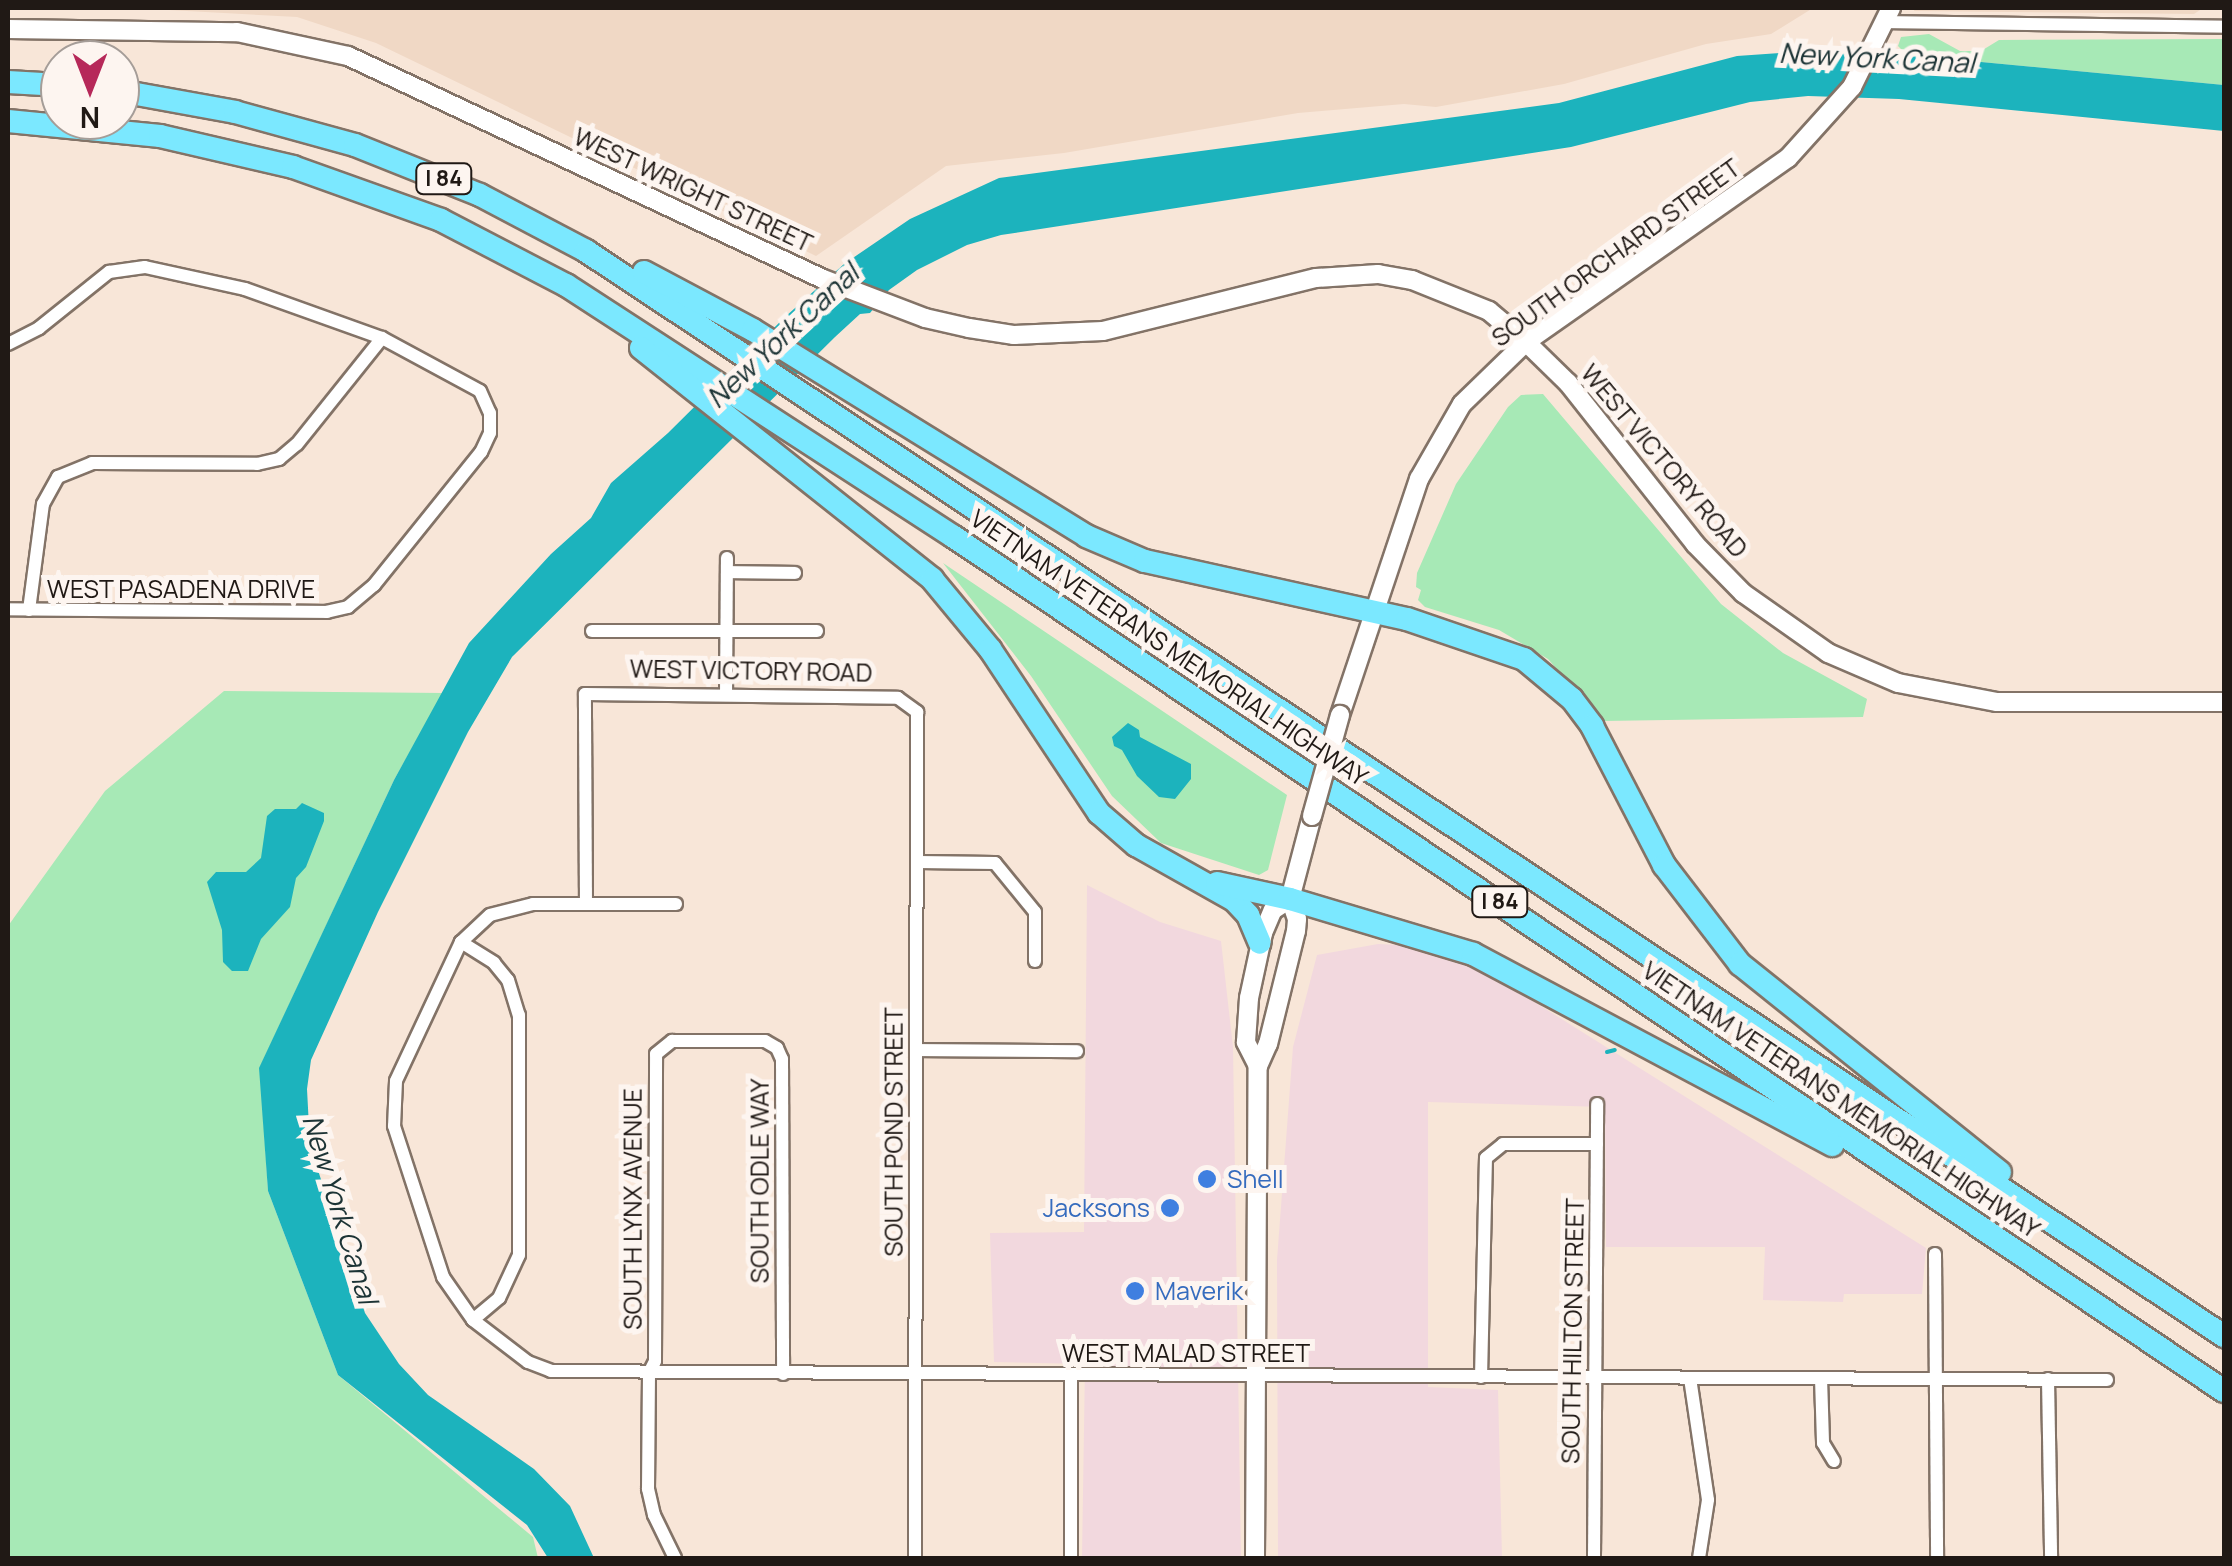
<!DOCTYPE html>
<style>
body{margin:0}
#map{position:relative;width:2232px;height:1566px;overflow:hidden;background:#f8e6d8;font-family:Manrope,sans-serif}
div>[style]{position:absolute}
[style*='--x']{left:calc(var(--x)*1px);top:calc(var(--y)*1px);width:calc(var(--w)*1px);rotate:calc(var(--a)*1deg)}
.commercial>*{inset:0;background:#f2d8de}
.built>*{inset:0;background:#f0d8c5}
.green>*{inset:0;background:#a7e9b6}
.water>*{inset:0;background:#1cb3bd}
.stream>*{height:4px;margin:-2px;padding:0 2px;transform-origin:2px;border-radius:2px;background:#1cb3bd}
.roads{filter:drop-shadow(2px 0 #837367) drop-shadow(-2px 0 #837367) drop-shadow(0 2px #837367) drop-shadow(0 -2px #837367)}
.street>*{height:12px;margin:-6px;padding:0 6px;transform-origin:6px;border-radius:6px;background:#fff}
.secondary>*{height:18px;margin:-9px;padding:0 9px;transform-origin:9px;border-radius:9px;background:#fff}
.highway>*{height:22px;margin:-11px;padding:0 11px;transform-origin:11px;border-radius:11px;background:#7be8ff}
.bridges{filter:drop-shadow(2px 0 #837367) drop-shadow(-2px 0 #837367) drop-shadow(0 2px #837367) drop-shadow(0 -2px #837367)}
.secondary-bridge>*{height:18px;margin:-9px;padding:0 9px;transform-origin:9px;border-radius:9px;background:#fff}
.dots>*{width:28px;height:28px;translate:-50% -50%;box-sizing:border-box;border:5px solid #fdf5f0;border-radius:50%}
span{translate:-50% -50%;white-space:nowrap;text-align:center;line-height:1.15;-webkit-text-stroke:10px #fdf5f0;paint-order:stroke}
.shield-label span{padding:2px 8px;background:#fdf5f0;border:2px solid;border-radius:8px;-webkit-text-stroke-width:0}
.shield-label{font-size:22px;color:#201915;font-weight:700}
.street-label{font-size:25px;color:#201915}
.shop-label{font-size:25px;color:#366cbe}
.left{translate:0 -50%;text-align:left}
.right{translate:-100% -50%;text-align:right}
.water-label{font-size:28px;color:#1c3335;font-style:italic}
.frame{position:absolute;inset:0;border:10px solid #201915;pointer-events:none}
.north{position:absolute;left:40px;top:40px;width:100px;height:100px;box-sizing:border-box;background:#fdf5f0;border:2px solid #a59d98;border-radius:50%;rotate:180deg;font-size:28px;font-weight:700;line-height:40px;text-align:center;color:#201915}
.north::after{content:'';display:block;margin:auto;width:35px;height:45px;background:#b62859;clip-path:polygon(50% 0,100% 100%,50% 72%,0 100%)}
</style>
<div id="map">
<div class="commercial">
<div style="clip-path:polygon(1087px 885px,1160px 922px,1221px 941px,1233px 1047px,1241px 1558px,1082px 1558px,1085px 1364px,994px 1362px,990px 1233px,1084px 1232px)"></div>
<div style="clip-path:polygon(1378px 944px,1399px 945px,1482px 969px,1926px 1248px,1922px 1294px,1844px 1294px,1843px 1302px,1763px 1300px,1765px 1247px,1606px 1247px,1605px 1107px,1428px 1102px,1428px 1387px,1498px 1390px,1502px 1558px,1278px 1558px,1277px 1260px,1293px 1047px,1317px 955px)"></div>
</div>
<div class="built">
<div style="clip-path:polygon(132px 8px,1813px 8px,1771px 34px,1706px 44px,1564px 84px,1436px 107px,1404px 104px,1298px 113px,1064px 153px,946px 166px,816px 256px,376px 43px,297px 17px)"></div>
<div style="clip-path:polygon(1915px 8px,2203px 8px,2194px 14px,1914px 11px)"></div>
</div>
<div class="green">
<div style="clip-path:polygon(1929px 34px,1960px 51px,1981px 51px,1999px 40px,2224px 39px,2224px 85px,1907px 55px,1898px 46px,1901px 37px)"></div>
<div style="clip-path:polygon(1543px 394px,1721px 604px,1783px 653px,1867px 699px,1863px 717px,1603px 721px,1548px 659px,1499px 630px,1425px 607px,1418px 600px,1421px 590px,1416px 587px,1417px 573px,1456px 484px,1508px 407px,1521px 395px)"></div>
<div style="clip-path:polygon(943px 563px,1287px 795px,1268px 870px,1259px 875px,1161px 843px,1112px 796px,1031px 676px)"></div>
<div style="clip-path:polygon(224px 691px,443px 693px,394px 780px,260px 1067px,268px 1191px,338px 1375px,533px 1537px,538px 1558px,8px 1558px,8px 926px,105px 791px)"></div>
</div>
<div class="water">
<div style="clip-path:polygon(1794px 52px,1907px 55px,2224px 85px,2224px 131px,1899px 99px,1808px 96px,1750px 102px,1571px 147px,1001px 235px,967px 245px,917px 270px,889px 290px,870px 313px,860px 314px,835px 337px,512px 657px,468px 732px,378px 912px,311px 1060px,307px 1089px,310px 1146px,365px 1313px,399px 1364px,428px 1395px,534px 1469px,570px 1506px,594px 1558px,548px 1558px,527px 1525px,338px 1375px,268px 1191px,259px 1068px,394px 780px,469px 643px,551px 554px,591px 518px,611px 483px,668px 433px,785px 317px,844px 264px,910px 219px,999px 178px,1559px 103px,1737px 56px)"></div>
<div style="clip-path:polygon(1128px 723px,1139px 730px,1140px 737px,1191px 764px,1191px 779px,1175px 799px,1159px 797px,1137px 776px,1122px 750px,1114px 746px,1112px 737px)"></div>
<div style="clip-path:polygon(302px 803px,324px 813px,324px 821px,306px 867px,296px 878px,290px 907px,261px 939px,248px 971px,232px 971px,223px 962px,222px 930px,207px 882px,216px 872px,246px 872px,261px 858px,267px 816px,275px 809px,296px 809px)"></div>
</div>
<div class="stream">
<div style="--x:1607;--y:1052;--w:8;--a:-14"></div>
</div>
<div class="roads">
<div class="street">
<div style="--x:1886;--y:22;--w:338;--a:0.8"></div>
<div style="--x:8;--y:344;--w:35;--a:-27"></div>
<div style="--x:39;--y:328;--w:90;--a:-38.7"></div>
<div style="--x:109;--y:272;--w:36;--a:-8"></div>
<div style="--x:145;--y:267;--w:102;--a:12.4"></div>
<div style="--x:245;--y:289;--w:145;--a:19.7"></div>
<div style="--x:382;--y:338;--w:111;--a:28.4"></div>
<div style="--x:480;--y:391;--w:24;--a:66"></div>
<div style="--x:490;--y:413;--w:20;--a:90"></div>
<div style="--x:490;--y:433;--w:21;--a:115"></div>
<div style="--x:481;--y:452;--w:171;--a:128.8"></div>
<div style="--x:374;--y:585;--w:34;--a:140"></div>
<div style="--x:348;--y:607;--w:22;--a:167"></div>
<div style="--x:327;--y:612;--w:319;--a:-179.5"></div>
<div style="--x:727;--y:572;--w:68;--a:0.8"></div>
<div style="--x:29;--y:610;--w:107;--a:-82.5"></div>
<div style="--x:43;--y:504;--w:31;--a:-61"></div>
<div style="--x:58;--y:477;--w:37;--a:-22"></div>
<div style="--x:92;--y:463;--w:165;--a:0.3"></div>
<div style="--x:257;--y:464;--w:23;--a:-13"></div>
<div style="--x:279;--y:459;--w:23;--a:-40"></div>
<div style="--x:297;--y:444;--w:136;--a:-51.3"></div>
<div style="--x:592;--y:631;--w:225;--a:0"></div>
<div style="--x:726;--y:695;--w:137;--a:-89.6"></div>
<div style="--x:918;--y:862;--w:77;--a:0.7"></div>
<div style="--x:995;--y:863;--w:63;--a:50.8"></div>
<div style="--x:1035;--y:912;--w:49;--a:90"></div>
<div style="--x:586;--y:904;--w:210;--a:-90.3"></div>
<div style="--x:585;--y:694;--w:313;--a:0.7"></div>
<div style="--x:898;--y:698;--w:24;--a:36"></div>
<div style="--x:917;--y:712;--w:846;--a:90.14"></div>
<div style="--x:676;--y:904;--w:143;--a:180"></div>
<div style="--x:533;--y:904;--w:44;--a:165.7"></div>
<div style="--x:490;--y:915;--w:40;--a:137"></div>
<div style="--x:461;--y:942;--w:153;--a:115.1"></div>
<div style="--x:396;--y:1081;--w:45;--a:92.5"></div>
<div style="--x:394;--y:1126;--w:159;--a:72"></div>
<div style="--x:443;--y:1277;--w:52;--a:55.1"></div>
<div style="--x:473;--y:1320;--w:69;--a:37.4"></div>
<div style="--x:528;--y:1362;--w:25;--a:21"></div>
<div style="--x:551;--y:1371;--w:1556;--a:0.33"></div>
<div style="--x:461;--y:942;--w:39;--a:32"></div>
<div style="--x:494;--y:963;--w:22;--a:51"></div>
<div style="--x:508;--y:980;--w:37;--a:73"></div>
<div style="--x:519;--y:1015;--w:240;--a:90"></div>
<div style="--x:519;--y:1255;--w:47;--a:114.9"></div>
<div style="--x:499;--y:1298;--w:34;--a:140"></div>
<div style="--x:917;--y:1050;--w:160;--a:0.4"></div>
<div style="--x:1935;--y:1254;--w:304;--a:89.6"></div>
<div style="--x:1481;--y:1377;--w:219;--a:-88.7"></div>
<div style="--x:1486;--y:1158;--w:22;--a:-39"></div>
<div style="--x:1503;--y:1144;--w:94;--a:0"></div>
<div style="--x:1690;--y:1378;--w:123;--a:81.6"></div>
<div style="--x:1708;--y:1500;--w:59;--a:98.8"></div>
<div style="--x:1821;--y:1378;--w:65;--a:88.2"></div>
<div style="--x:1823;--y:1443;--w:21;--a:59"></div>
<div style="--x:2048;--y:1379;--w:179;--a:89"></div>
<div style="--x:675;--y:1558;--w:48;--a:-116"></div>
<div style="--x:654;--y:1515;--w:27;--a:-103"></div>
<div style="--x:648;--y:1489;--w:116;--a:-89.5"></div>
<div style="--x:649;--y:1373;--w:13;--a:-63"></div>
<div style="--x:655;--y:1361;--w:307;--a:-89.8"></div>
<div style="--x:656;--y:1054;--w:21;--a:-39"></div>
<div style="--x:672;--y:1041;--w:93;--a:0"></div>
<div style="--x:765;--y:1041;--w:14;--a:30"></div>
<div style="--x:777;--y:1048;--w:12;--a:66"></div>
<div style="--x:782;--y:1059;--w:315;--a:89.8"></div>
<div style="--x:1071;--y:1558;--w:183;--a:-90"></div>
<div style="--x:1594;--y:1558;--w:454;--a:-89.6"></div>
</div>
<div class="secondary">
<div style="--x:8;--y:29;--w:229;--a:0.8"></div>
<div style="--x:237;--y:32;--w:114;--a:12.2"></div>
<div style="--x:348;--y:56;--w:525;--a:25.15"></div>
<div style="--x:823;--y:279;--w:109;--a:20.9"></div>
<div style="--x:925;--y:318;--w:45;--a:12.8"></div>
<div style="--x:969;--y:328;--w:46;--a:8.8"></div>
<div style="--x:1014;--y:335;--w:89;--a:-2.6"></div>
<div style="--x:1103;--y:331;--w:219;--a:-14"></div>
<div style="--x:1316;--y:278;--w:62;--a:-3.7"></div>
<div style="--x:1378;--y:274;--w:35;--a:10"></div>
<div style="--x:1412;--y:280;--w:83;--a:21.9"></div>
<div style="--x:1489;--y:311;--w:48;--a:40"></div>
<div style="--x:1526;--y:342;--w:59;--a:44.3"></div>
<div style="--x:1568;--y:383;--w:205;--a:51.7"></div>
<div style="--x:1695;--y:544;--w:69;--a:45.6"></div>
<div style="--x:1743;--y:593;--w:104;--a:35.2"></div>
<div style="--x:1828;--y:653;--w:76;--a:23.2"></div>
<div style="--x:1898;--y:683;--w:101;--a:10.9"></div>
<div style="--x:1997;--y:702;--w:227;--a:0"></div>
<div style="--x:1340;--y:715;--w:249;--a:-71.5"></div>
<div style="--x:1419;--y:479;--w:86;--a:-60.2"></div>
<div style="--x:1462;--y:404;--w:89;--a:-44.1"></div>
<div style="--x:1526;--y:342;--w:320;--a:-35.1"></div>
<div style="--x:1788;--y:158;--w:96;--a:-48"></div>
<div style="--x:1852;--y:87;--w:88;--a:-63.7"></div>
<div style="--x:1258;--y:1066;--w:24;--a:-66"></div>
<div style="--x:1268;--y:1044;--w:116;--a:-76.1"></div>
<div style="--x:1296;--y:931;--w:12;--a:-85"></div>
<div style="--x:1297;--y:919;--w:21;--a:-109"></div>
<div style="--x:1290;--y:899;--w:86;--a:-75.2"></div>
<div style="--x:1255;--y:1558;--w:492;--a:-89.7"></div>
<div style="--x:1258;--y:1066;--w:27;--a:-117"></div>
<div style="--x:1246;--y:1042;--w:44;--a:-86.1"></div>
<div style="--x:1249;--y:998;--w:66;--a:-77.8"></div>
<div style="--x:1263;--y:933;--w:25;--a:-67"></div>
<div style="--x:1273;--y:910;--w:20;--a:-33"></div>
</div>
<div class="highway">
<div style="--x:8;--y:82;--w:52;--a:3.3"></div>
<div style="--x:120;--y:91;--w:117;--a:10.3"></div>
<div style="--x:235;--y:112;--w:124;--a:15.4"></div>
<div style="--x:355;--y:145;--w:135;--a:21.8"></div>
<div style="--x:480;--y:195;--w:120;--a:27.8"></div>
<div style="--x:586;--y:251;--w:1965;--a:33.52"></div>
<div style="--x:8;--y:121;--w:153;--a:5.6"></div>
<div style="--x:160;--y:136;--w:137;--a:13.1"></div>
<div style="--x:293;--y:167;--w:157;--a:19.7"></div>
<div style="--x:441;--y:220;--w:141;--a:27.5"></div>
<div style="--x:566;--y:285;--w:463;--a:33"></div>
<div style="--x:954;--y:537;--w:1530;--a:33.92"></div>
<div style="--x:644;--y:272;--w:123;--a:28"></div>
<div style="--x:753;--y:330;--w:392;--a:31.7"></div>
<div style="--x:1086;--y:536;--w:64;--a:23"></div>
<div style="--x:1145;--y:561;--w:268;--a:12.5"></div>
<div style="--x:1407;--y:619;--w:124;--a:18.9"></div>
<div style="--x:1524;--y:659;--w:62;--a:39.8"></div>
<div style="--x:1572;--y:699;--w:34;--a:53"></div>
<div style="--x:1592;--y:726;--w:157;--a:62.6"></div>
<div style="--x:1664;--y:865;--w:125;--a:52.5"></div>
<div style="--x:1740;--y:964;--w:333;--a:38.7"></div>
<div style="--x:641;--y:348;--w:372;--a:38.4"></div>
<div style="--x:932;--y:579;--w:91;--a:50.4"></div>
<div style="--x:990;--y:649;--w:197;--a:56.4"></div>
<div style="--x:1099;--y:813;--w:49;--a:40.9"></div>
<div style="--x:1136;--y:845;--w:112;--a:29.3"></div>
<div style="--x:1234;--y:900;--w:21;--a:47"></div>
<div style="--x:1248;--y:915;--w:30;--a:67"></div>
<div style="--x:1217;--y:883;--w:75;--a:12.4"></div>
<div style="--x:1290;--y:899;--w:191;--a:16.7"></div>
<div style="--x:1473;--y:954;--w:407;--a:28"></div>
</div>
</div>
<div class="bridges">
<div class="secondary-bridge">
<div style="--x:1312;--y:816;--w:105;--a:-74.5"></div>
</div>
</div>
<div class="dots">
<div style="left:1207px;top:1179px;background:#3f7fe0"></div>
<div style="left:1170px;top:1208px;background:#3f7fe0"></div>
<div style="left:1135px;top:1291px;background:#3f7fe0"></div>
</div>
<div class="shield-label">
<span style="left:444px;top:179px">I 84</span>
<span style="left:1500px;top:902px">I 84</span>
</div>
<div class="street-label">
<span style="left:693px;top:190px;rotate:25deg">WEST WRIGHT STREET</span>
<span style="left:1616px;top:253px;rotate:-36deg">SOUTH ORCHARD STREET</span>
<span style="left:1664px;top:461px;rotate:50deg">WEST VICTORY ROAD</span>
<span style="left:181px;top:589px">WEST PASADENA DRIVE</span>
<span style="left:1169px;top:648px;rotate:34deg">VIETNAM VETERANS MEMORIAL HIGHWAY</span>
<span style="left:751px;top:671px;rotate:1deg">WEST VICTORY ROAD</span>
<span style="left:1841px;top:1100px;rotate:34deg">VIETNAM VETERANS MEMORIAL HIGHWAY</span>
<span style="left:894px;top:1132px;rotate:-90deg">SOUTH POND STREET</span>
<span style="left:760px;top:1181px;rotate:-90deg">SOUTH ODLE WAY</span>
<span style="left:633px;top:1209px;rotate:-90deg">SOUTH LYNX AVENUE</span>
<span style="left:1573px;top:1331px;rotate:-89deg">SOUTH HILTON STREET</span>
<span style="left:1186px;top:1353px">WEST MALAD STREET</span>
</div>
<div class="shop-label">
<span class="left" style="left:1227px;top:1179px">Shell</span>
<span class="right" style="left:1150px;top:1208px">Jacksons</span>
<span class="left" style="left:1155px;top:1291px">Maverik</span>
</div>
<div class="water-label">
<span style="left:1877px;top:57px;rotate:3deg">New York Canal</span>
<span style="left:782px;top:335px;rotate:-43deg">New York Canal</span>
<span style="left:341px;top:1209px;rotate:73deg">New York Canal</span>
</div>
<div class="frame"></div>
<div class="north">N</div>
</div>
